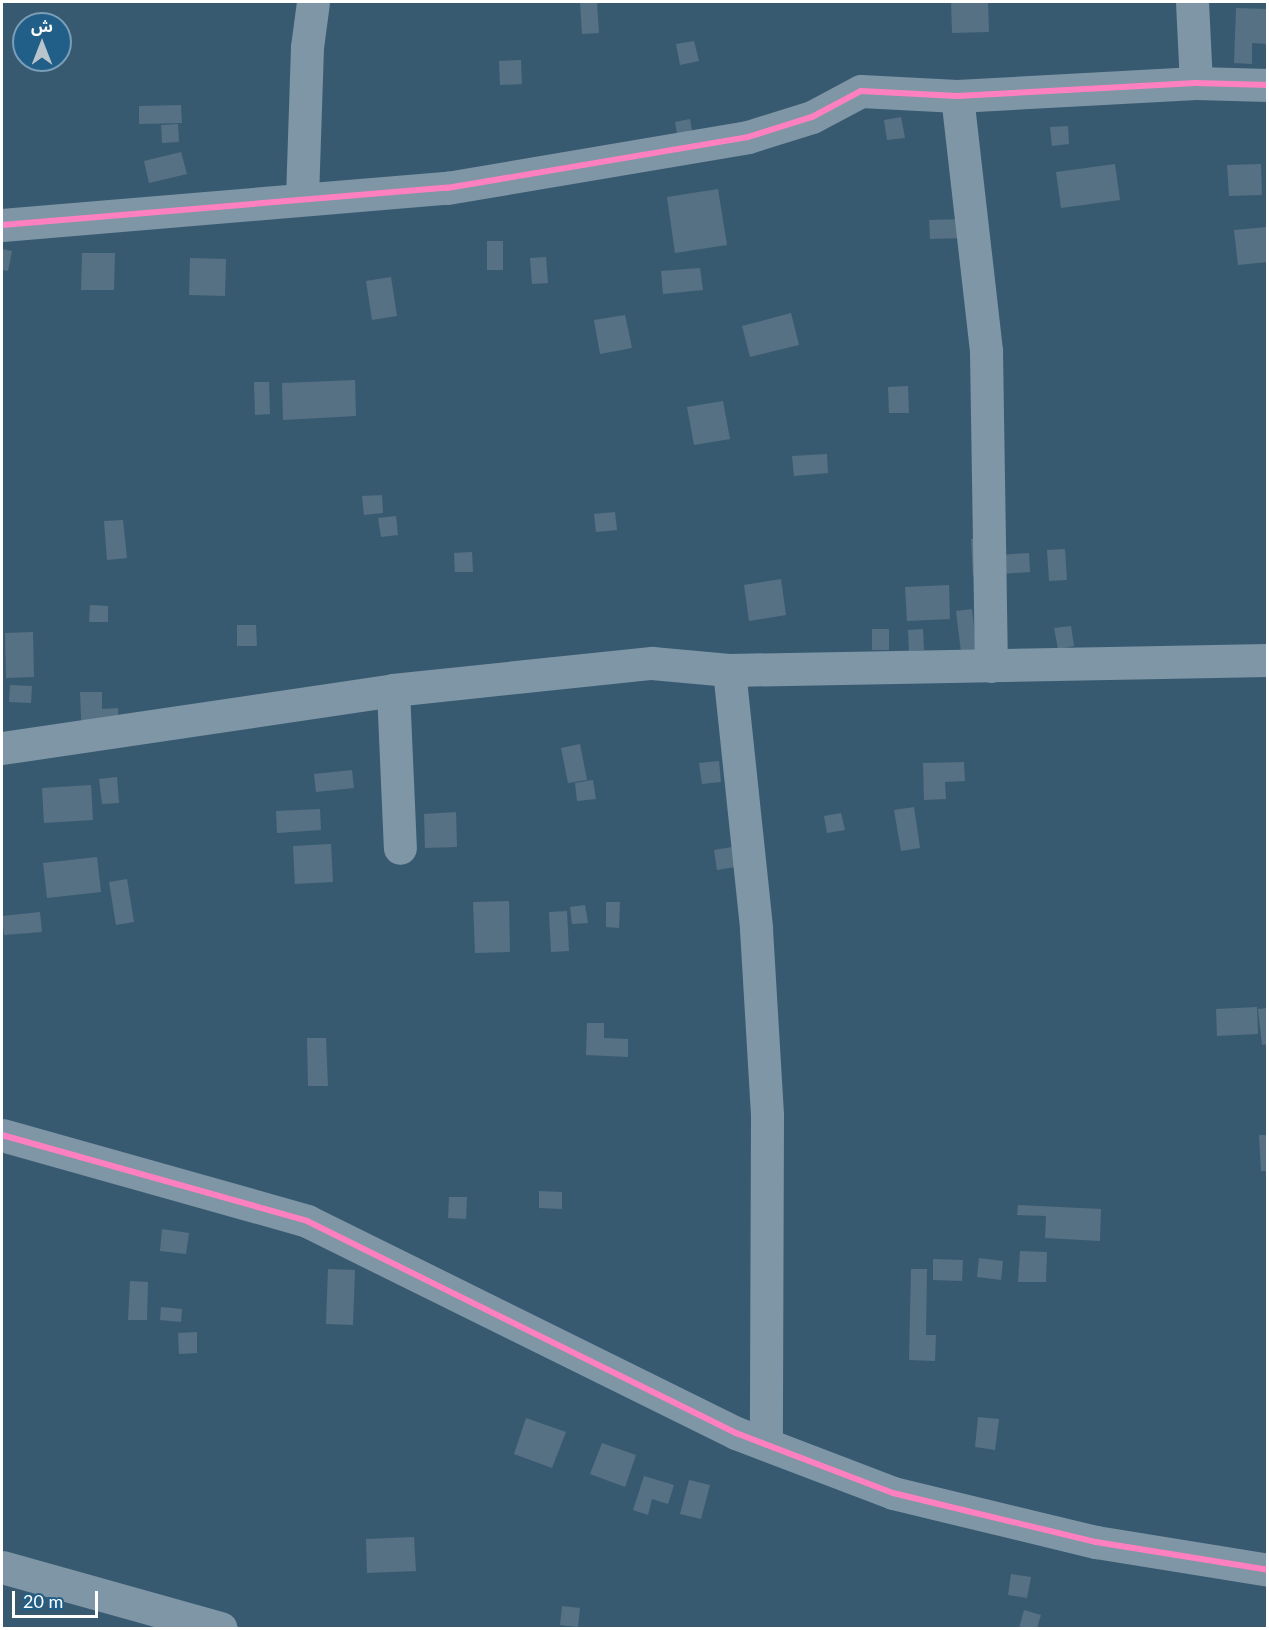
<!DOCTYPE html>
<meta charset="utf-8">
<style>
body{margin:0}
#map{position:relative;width:1269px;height:1630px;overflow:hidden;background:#385a71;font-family:Lato,"Noto Sans Arabic",sans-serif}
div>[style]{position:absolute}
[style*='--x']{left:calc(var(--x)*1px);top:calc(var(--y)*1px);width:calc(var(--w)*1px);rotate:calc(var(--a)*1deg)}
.building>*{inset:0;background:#567183}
.minor>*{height:33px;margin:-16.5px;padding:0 16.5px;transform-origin:16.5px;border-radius:16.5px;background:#7f96a6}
.cycleway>*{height:6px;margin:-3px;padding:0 3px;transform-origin:3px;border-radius:3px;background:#ff80c0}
span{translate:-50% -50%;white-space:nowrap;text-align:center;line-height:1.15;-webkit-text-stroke:6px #215e88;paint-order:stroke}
.frame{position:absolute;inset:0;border:3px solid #fff;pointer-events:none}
.north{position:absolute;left:12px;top:12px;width:60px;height:60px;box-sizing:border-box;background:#215e88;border:2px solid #7a9eb8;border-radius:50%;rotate:0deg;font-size:16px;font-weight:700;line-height:24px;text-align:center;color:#fff}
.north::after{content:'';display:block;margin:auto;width:21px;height:27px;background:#b9c5cd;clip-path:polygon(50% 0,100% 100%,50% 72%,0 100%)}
.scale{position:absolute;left:12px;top:1591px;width:86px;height:27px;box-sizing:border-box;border:3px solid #fff;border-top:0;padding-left:8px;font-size:18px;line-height:21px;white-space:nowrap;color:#fff;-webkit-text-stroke:4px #215e88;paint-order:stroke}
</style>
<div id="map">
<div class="building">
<div style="clip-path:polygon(580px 2px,597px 2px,599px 33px,582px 34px)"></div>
<div style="clip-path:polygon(951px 2px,988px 2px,989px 32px,952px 33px)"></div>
<div style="clip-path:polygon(1236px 8px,1268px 9px,1268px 44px,1252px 43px,1252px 64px,1234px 63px)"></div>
<div style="clip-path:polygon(694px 41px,699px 61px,680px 65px,676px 44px)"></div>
<div style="clip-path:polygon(521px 60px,522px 84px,500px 85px,499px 61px)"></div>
<div style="clip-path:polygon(181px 105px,182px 123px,139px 124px,139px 106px)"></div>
<div style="clip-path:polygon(901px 117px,905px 138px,887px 140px,884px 120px)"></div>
<div style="clip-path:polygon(690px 119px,693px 137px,678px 140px,675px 122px)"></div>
<div style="clip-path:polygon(178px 124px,179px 142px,162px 143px,161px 125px)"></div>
<div style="clip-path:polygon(1068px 126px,1069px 144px,1052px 146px,1050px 127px)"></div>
<div style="clip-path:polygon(181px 152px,187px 174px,149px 183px,144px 161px)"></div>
<div style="clip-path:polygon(1115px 164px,1120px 200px,1061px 208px,1056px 172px)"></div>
<div style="clip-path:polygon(1261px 164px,1262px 195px,1229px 196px,1227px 165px)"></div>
<div style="clip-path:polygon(718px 189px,727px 245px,675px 253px,667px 197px)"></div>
<div style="clip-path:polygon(962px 219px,963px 238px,930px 239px,929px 220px)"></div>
<div style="clip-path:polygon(1268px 227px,1268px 262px,1238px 265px,1234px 230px)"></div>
<div style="clip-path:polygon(487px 241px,503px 241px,503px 270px,487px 270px)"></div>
<div style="clip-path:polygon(2px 249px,12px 251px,8px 271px,2px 270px)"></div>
<div style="clip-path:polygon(82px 253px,115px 253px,114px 290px,81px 290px)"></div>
<div style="clip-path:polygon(546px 257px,548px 283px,532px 284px,530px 258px)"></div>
<div style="clip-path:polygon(190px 258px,226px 259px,225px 296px,189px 295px)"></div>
<div style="clip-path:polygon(700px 268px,703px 290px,663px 294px,661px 271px)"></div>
<div style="clip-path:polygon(391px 277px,397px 316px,372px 320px,366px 281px)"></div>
<div style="clip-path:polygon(791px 313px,799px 345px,750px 357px,742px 326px)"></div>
<div style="clip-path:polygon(625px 315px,632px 348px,600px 354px,594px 320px)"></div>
<div style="clip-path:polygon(355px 380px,356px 416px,283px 420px,282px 383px)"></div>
<div style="clip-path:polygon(254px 382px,269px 382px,270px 414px,255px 415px)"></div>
<div style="clip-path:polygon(908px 386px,909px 413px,889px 413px,888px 387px)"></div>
<div style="clip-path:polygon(723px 401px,730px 439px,694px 445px,687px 407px)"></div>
<div style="clip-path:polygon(827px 454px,828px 473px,794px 476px,792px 456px)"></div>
<div style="clip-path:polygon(382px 495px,383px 513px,364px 515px,362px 496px)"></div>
<div style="clip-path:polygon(615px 512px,617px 530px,596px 532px,594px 514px)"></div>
<div style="clip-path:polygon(396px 516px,398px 535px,381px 537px,378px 518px)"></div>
<div style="clip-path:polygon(123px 520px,127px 558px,107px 560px,104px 521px)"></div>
<div style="clip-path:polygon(995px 538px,996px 555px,1029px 553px,1030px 572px,973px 576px,971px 539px)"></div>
<div style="clip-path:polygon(1065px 549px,1067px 580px,1049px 581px,1047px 550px)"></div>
<div style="clip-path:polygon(472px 552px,473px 572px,455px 572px,454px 553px)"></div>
<div style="clip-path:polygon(781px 579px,786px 615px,749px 621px,744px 585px)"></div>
<div style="clip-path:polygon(949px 585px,950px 619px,907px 621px,905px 587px)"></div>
<div style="clip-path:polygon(90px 605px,108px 606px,108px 622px,89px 622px)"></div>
<div style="clip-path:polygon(972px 609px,977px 650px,961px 652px,956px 611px)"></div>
<div style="clip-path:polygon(237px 625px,256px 625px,257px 646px,237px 646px)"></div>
<div style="clip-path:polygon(1071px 626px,1074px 646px,1058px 649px,1054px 628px)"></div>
<div style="clip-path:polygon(872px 629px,889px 629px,889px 650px,872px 650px)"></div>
<div style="clip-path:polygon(923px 629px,924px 650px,909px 651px,908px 630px)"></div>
<div style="clip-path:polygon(33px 632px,34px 677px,6px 678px,5px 633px)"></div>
<div style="clip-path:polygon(10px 685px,32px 686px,31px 703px,9px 702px)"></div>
<div style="clip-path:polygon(80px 692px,102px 692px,102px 709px,118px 708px,119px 741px,82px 742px)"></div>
<div style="clip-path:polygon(580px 744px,587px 780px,568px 783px,561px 748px)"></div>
<div style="clip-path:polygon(719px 761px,721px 782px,702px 784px,699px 763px)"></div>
<div style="clip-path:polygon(964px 762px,965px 781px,945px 782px,946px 799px,924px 800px,923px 763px)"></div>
<div style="clip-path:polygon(352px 770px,354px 788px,316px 792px,314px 774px)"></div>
<div style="clip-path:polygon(117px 777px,119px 803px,102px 804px,99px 779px)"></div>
<div style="clip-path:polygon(593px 780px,596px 799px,577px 801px,575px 783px)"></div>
<div style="clip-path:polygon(91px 785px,93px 820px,44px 823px,42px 788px)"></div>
<div style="clip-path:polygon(914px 807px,920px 848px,901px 851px,894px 810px)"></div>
<div style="clip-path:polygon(320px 809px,321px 830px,277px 833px,276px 811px)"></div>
<div style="clip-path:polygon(456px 812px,457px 847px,425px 848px,424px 814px)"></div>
<div style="clip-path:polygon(841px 813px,845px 830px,827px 833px,824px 816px)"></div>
<div style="clip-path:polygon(331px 844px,333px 882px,295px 884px,293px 846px)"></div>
<div style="clip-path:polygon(732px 847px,736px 867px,717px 870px,714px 850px)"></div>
<div style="clip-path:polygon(97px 857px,101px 892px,47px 898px,43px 863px)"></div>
<div style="clip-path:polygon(127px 879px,134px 922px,116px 925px,109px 882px)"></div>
<div style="clip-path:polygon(509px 901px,510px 952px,475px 953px,473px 902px)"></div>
<div style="clip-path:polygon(606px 902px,620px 902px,619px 928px,606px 927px)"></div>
<div style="clip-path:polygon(585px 905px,588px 923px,572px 924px,570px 907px)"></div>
<div style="clip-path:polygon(567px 911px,569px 951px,551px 952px,549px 912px)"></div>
<div style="clip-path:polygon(40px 912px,42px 932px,4px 935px,2px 916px)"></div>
<div style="clip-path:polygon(1257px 1007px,1258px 1034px,1217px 1036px,1216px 1009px)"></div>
<div style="clip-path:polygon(1268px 1008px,1268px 1044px,1262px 1045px,1258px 1009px)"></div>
<div style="clip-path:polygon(587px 1023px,604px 1023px,604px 1038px,628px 1039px,628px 1057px,586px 1055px)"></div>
<div style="clip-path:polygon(307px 1038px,326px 1038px,328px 1086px,308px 1086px)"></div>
<div style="clip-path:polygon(1259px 1135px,1268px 1135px,1268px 1171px,1261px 1171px)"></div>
<div style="clip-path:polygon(539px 1191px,562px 1192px,562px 1209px,539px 1208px)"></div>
<div style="clip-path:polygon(449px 1197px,467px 1197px,466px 1219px,448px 1218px)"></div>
<div style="clip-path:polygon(1018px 1205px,1101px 1209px,1100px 1241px,1045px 1238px,1046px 1216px,1017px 1215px)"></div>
<div style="clip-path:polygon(162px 1229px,189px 1233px,186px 1254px,160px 1251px)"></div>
<div style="clip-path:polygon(1020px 1251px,1047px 1252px,1046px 1282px,1018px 1282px)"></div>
<div style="clip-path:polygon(979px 1258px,1003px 1261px,1001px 1280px,977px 1277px)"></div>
<div style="clip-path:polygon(933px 1259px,963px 1260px,962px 1281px,933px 1280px)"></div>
<div style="clip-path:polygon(328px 1269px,355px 1270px,353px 1325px,326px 1324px)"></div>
<div style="clip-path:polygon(911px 1269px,927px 1269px,926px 1335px,936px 1335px,935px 1361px,909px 1360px)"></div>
<div style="clip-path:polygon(130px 1281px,148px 1282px,147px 1320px,128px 1320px)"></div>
<div style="clip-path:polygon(161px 1307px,182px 1309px,181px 1322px,160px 1320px)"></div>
<div style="clip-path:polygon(197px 1332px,197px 1353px,179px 1354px,178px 1333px)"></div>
<div style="clip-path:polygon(978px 1417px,999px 1419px,995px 1450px,975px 1447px)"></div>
<div style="clip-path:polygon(526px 1418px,566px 1432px,552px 1468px,514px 1454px)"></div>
<div style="clip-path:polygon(602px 1443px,636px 1455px,625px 1487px,590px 1474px)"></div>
<div style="clip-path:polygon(644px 1476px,674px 1485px,668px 1504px,652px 1499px,648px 1515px,633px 1510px)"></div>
<div style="clip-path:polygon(689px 1480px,710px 1485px,701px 1519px,680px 1514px)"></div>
<div style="clip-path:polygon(414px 1537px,416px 1571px,367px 1573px,366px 1539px)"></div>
<div style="clip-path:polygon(1011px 1574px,1031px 1577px,1027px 1598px,1008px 1595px)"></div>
<div style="clip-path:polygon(562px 1606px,580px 1608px,578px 1627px,560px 1625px)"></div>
<div style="clip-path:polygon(1024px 1610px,1041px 1615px,1037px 1628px,1019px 1628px)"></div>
</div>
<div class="minor">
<div style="--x:1192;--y:2;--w:81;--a:87.2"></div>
<div style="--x:957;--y:96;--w:257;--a:83.5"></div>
<div style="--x:986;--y:351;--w:315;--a:89.1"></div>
<div style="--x:302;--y:198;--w:151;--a:-88.1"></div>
<div style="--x:307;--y:47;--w:45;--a:-82.4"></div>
<div style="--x:2;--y:225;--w:447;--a:-4.8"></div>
<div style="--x:447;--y:188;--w:305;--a:-9.6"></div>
<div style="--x:748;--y:137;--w:67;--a:-17.4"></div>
<div style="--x:812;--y:117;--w:55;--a:-28"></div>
<div style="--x:861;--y:91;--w:96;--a:3"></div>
<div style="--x:957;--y:96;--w:239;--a:-3.1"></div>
<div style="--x:1196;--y:83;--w:72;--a:1.6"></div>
<div style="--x:729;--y:670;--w:260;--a:84"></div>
<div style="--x:756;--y:929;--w:187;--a:86.6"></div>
<div style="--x:767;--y:1116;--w:328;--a:90.2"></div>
<div style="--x:393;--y:690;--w:158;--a:87.5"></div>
<div style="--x:2;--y:748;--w:395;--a:-8.4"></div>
<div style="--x:393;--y:690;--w:260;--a:-6"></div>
<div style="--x:652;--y:663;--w:77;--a:5.2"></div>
<div style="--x:729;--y:670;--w:539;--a:-1.06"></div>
<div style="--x:2;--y:1135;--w:317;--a:15.7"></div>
<div style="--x:307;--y:1221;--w:479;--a:26.3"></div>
<div style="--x:736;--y:1433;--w:168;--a:20.9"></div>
<div style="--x:893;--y:1493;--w:209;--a:13.6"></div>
<div style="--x:1096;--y:1542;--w:174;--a:9.2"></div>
<div style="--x:2;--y:1567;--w:227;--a:15.6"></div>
</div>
<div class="cycleway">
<div style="--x:2;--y:225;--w:447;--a:-4.8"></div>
<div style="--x:447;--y:188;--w:305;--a:-9.6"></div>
<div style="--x:748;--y:137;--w:67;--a:-17.4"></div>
<div style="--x:812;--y:117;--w:55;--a:-28"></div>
<div style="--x:861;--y:91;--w:96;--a:3"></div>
<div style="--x:957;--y:96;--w:239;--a:-3.1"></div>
<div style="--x:1196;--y:83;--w:72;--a:1.6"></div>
<div style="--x:2;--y:1135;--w:317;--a:15.7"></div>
<div style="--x:307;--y:1221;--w:479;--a:26.3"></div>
<div style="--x:736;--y:1433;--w:168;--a:20.9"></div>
<div style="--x:893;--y:1493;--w:209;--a:13.6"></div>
<div style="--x:1096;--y:1542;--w:174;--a:9.2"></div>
</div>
<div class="frame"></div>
<div class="north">ش</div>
<div class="scale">20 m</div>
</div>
